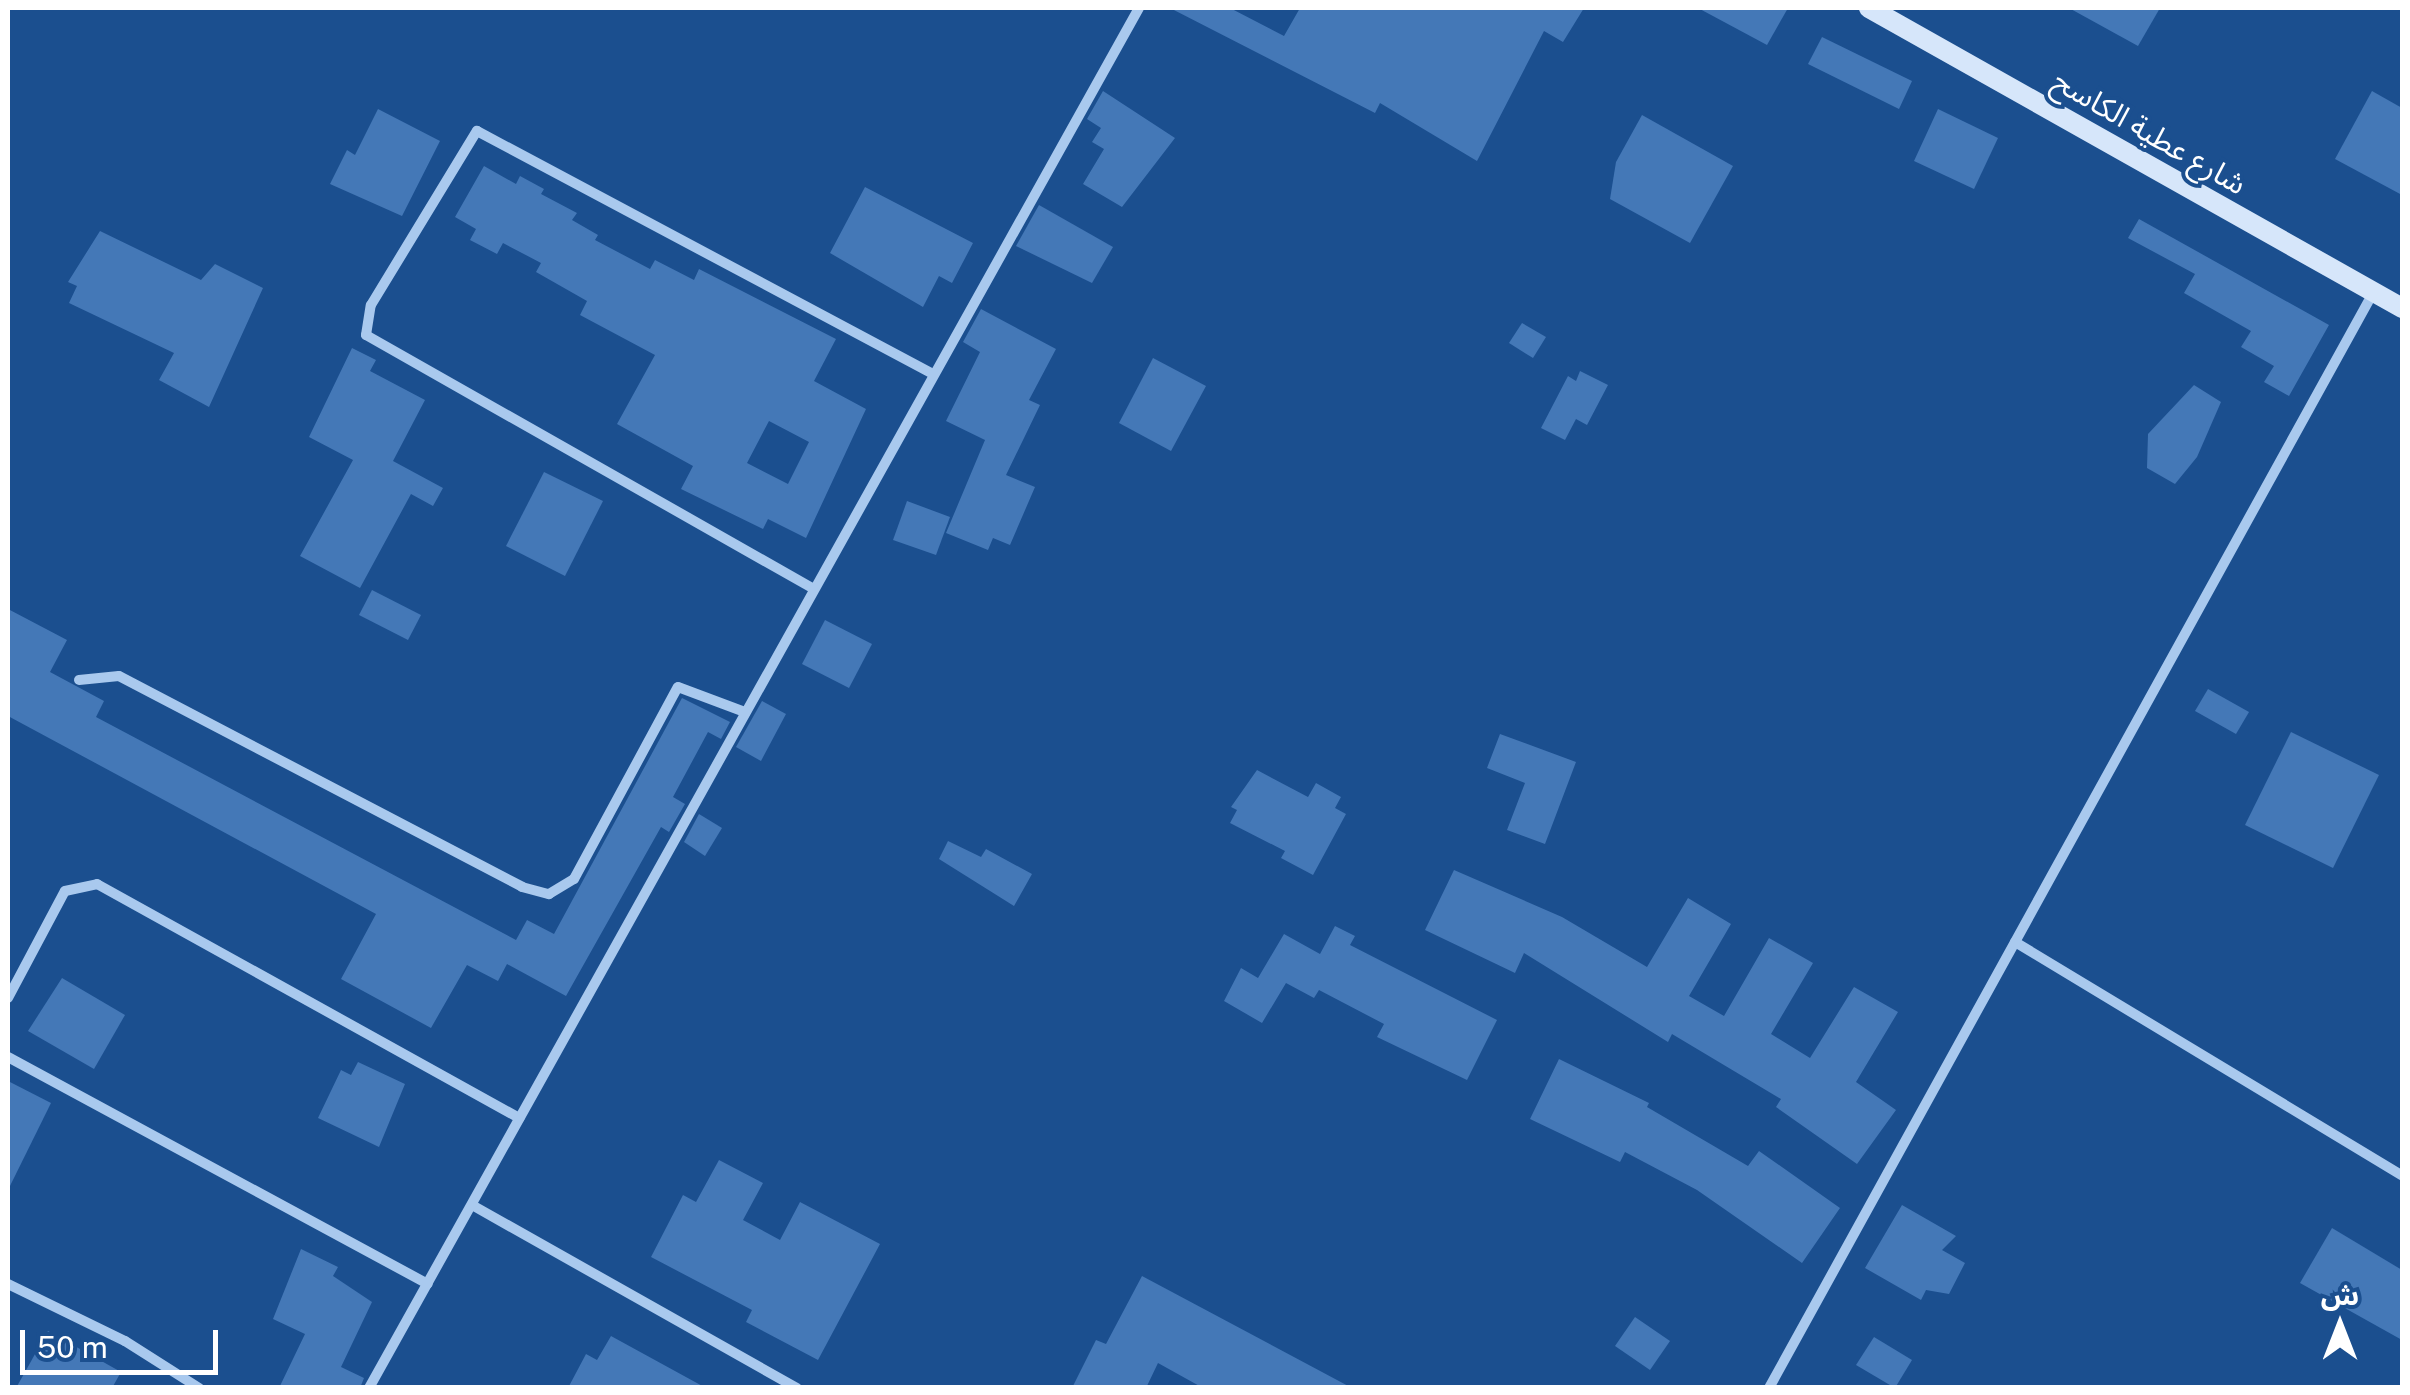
<!DOCTYPE html>
<meta charset="utf-8">
<style>
body{margin:0}
#map{position:relative;width:2410px;height:1395px;overflow:hidden;background:#1b4f8f;font-family:"Public Sans","Noto Sans Arabic",sans-serif}
div>[style]{position:absolute}
[style*='--x']{left:calc(var(--x)*1px);top:calc(var(--y)*1px);width:calc(var(--w)*1px);rotate:calc(var(--a)*1deg)}
.building>*{inset:0;background:#4478b7}
.street>*{height:10px;margin:-5px;padding:0 5px;transform-origin:5px;border-radius:5px;background:#a9c9ee}
.secondary>*{height:20px;margin:-10px;padding:0 10px;transform-origin:10px;border-radius:10px;background:#d6e6fa}
span{translate:-50% -50%;white-space:nowrap;text-align:center;line-height:1.15;-webkit-text-stroke:8px #1b4f8f;paint-order:stroke}
.street-label{font-size:30px;color:#fff}
.frame{position:absolute;inset:0;border:10px solid #fff;pointer-events:none}
.north{position:absolute;left:2290px;top:1275px;width:100px;height:100px;-webkit-text-stroke:8px #1b4f8f;paint-order:stroke;rotate:0deg;font-size:28px;font-weight:700;line-height:40px;text-align:center;color:#fff}
.north::after{content:'';display:block;margin:auto;width:35px;height:45px;background:#fff;clip-path:polygon(50% 0,100% 100%,50% 72%,0 100%)}
.scale{position:absolute;left:20px;top:1330px;width:198px;height:45px;box-sizing:border-box;border:5px solid #fff;border-top:0;padding-left:12px;font-size:30px;line-height:35px;white-space:nowrap;color:#fff;-webkit-text-stroke:8px #1b4f8f;paint-order:stroke}
</style>
<div id="map">
<div class="building">
<div style="clip-path:polygon(1170px 8px,1230px 8px,1284px 36px,1300px 8px,1584px 8px,1563px 42px,1544px 31px,1477px 161px,1380px 103px,1375px 113px)"></div>
<div style="clip-path:polygon(1698px 8px,1788px 8px,1767px 45px)"></div>
<div style="clip-path:polygon(2069px 8px,2160px 8px,2138px 46px)"></div>
<div style="clip-path:polygon(1822px 37px,1912px 81px,1899px 109px,1808px 64px)"></div>
<div style="clip-path:polygon(1103px 91px,1175px 138px,1122px 207px,1083px 184px,1104px 149px,1092px 142px,1101px 128px,1087px 119px)"></div>
<div style="clip-path:polygon(2372px 91px,2402px 108px,2402px 195px,2335px 159px)"></div>
<div style="clip-path:polygon(378px 109px,440px 141px,402px 216px,330px 184px,347px 150px,355px 155px)"></div>
<div style="clip-path:polygon(1938px 109px,1998px 138px,1974px 189px,1914px 161px)"></div>
<div style="clip-path:polygon(1642px 115px,1733px 166px,1690px 243px,1610px 199px,1616px 162px)"></div>
<div style="clip-path:polygon(evenodd,484px 166px,516px 184px,520px 176px,544px 189px,541px 194px,577px 213px,572px 220px,598px 235px,595px 240px,650px 269px,655px 260px,694px 280px,699px 269px,836px 339px,814px 381px,866px 409px,806px 538px,768px 519px,763px 529px,681px 489px,693px 466px,617px 424px,655px 355px,580px 315px,587px 301px,536px 272px,541px 263px,503px 243px,497px 254px,470px 240px,476px 229px,455px 217px,484px 166px,769px 421px,809px 442px,788px 484px,747px 463px,769px 421px)"></div>
<div style="clip-path:polygon(865px 187px,973px 243px,952px 283px,939px 276px,923px 307px,830px 253px)"></div>
<div style="clip-path:polygon(1039px 205px,1113px 247px,1092px 283px,1016px 246px)"></div>
<div style="clip-path:polygon(2139px 219px,2329px 325px,2289px 396px,2264px 382px,2274px 366px,2241px 347px,2251px 331px,2184px 293px,2195px 274px,2128px 238px)"></div>
<div style="clip-path:polygon(100px 231px,201px 280px,215px 264px,263px 288px,209px 407px,159px 380px,174px 353px,69px 303px,77px 286px,68px 282px)"></div>
<div style="clip-path:polygon(981px 309px,1056px 349px,1029px 400px,1040px 405px,1006px 475px,1035px 487px,1010px 545px,993px 538px,988px 550px,946px 533px,985px 440px,946px 421px,980px 352px,963px 342px)"></div>
<div style="clip-path:polygon(1522px 323px,1546px 337px,1533px 358px,1509px 343px)"></div>
<div style="clip-path:polygon(352px 348px,376px 360px,370px 371px,425px 400px,393px 461px,443px 488px,433px 506px,411px 494px,360px 588px,300px 556px,353px 460px,309px 437px)"></div>
<div style="clip-path:polygon(1153px 358px,1206px 386px,1171px 451px,1119px 423px)"></div>
<div style="clip-path:polygon(1580px 371px,1608px 385px,1587px 425px,1576px 419px,1565px 440px,1541px 428px,1568px 376px,1576px 381px)"></div>
<div style="clip-path:polygon(2194px 385px,2221px 402px,2197px 457px,2175px 484px,2147px 468px,2148px 434px)"></div>
<div style="clip-path:polygon(544px 472px,603px 501px,565px 576px,506px 546px)"></div>
<div style="clip-path:polygon(907px 501px,950px 517px,936px 555px,893px 540px)"></div>
<div style="clip-path:polygon(372px 590px,421px 615px,408px 640px,359px 615px)"></div>
<div style="clip-path:polygon(8px 609px,67px 640px,50px 672px,104px 701px,96px 717px,516px 940px,527px 920px,554px 934px,682px 698px,730px 722px,721px 739px,708px 732px,673px 797px,685px 804px,669px 832px,661px 827px,566px 996px,507px 964px,498px 981px,467px 965px,431px 1028px,341px 979px,376px 914px,8px 716px)"></div>
<div style="clip-path:polygon(825px 620px,872px 644px,849px 688px,802px 664px)"></div>
<div style="clip-path:polygon(2208px 689px,2249px 712px,2236px 734px,2195px 711px)"></div>
<div style="clip-path:polygon(762px 701px,786px 714px,761px 761px,736px 747px)"></div>
<div style="clip-path:polygon(2291px 732px,2379px 775px,2333px 868px,2245px 825px)"></div>
<div style="clip-path:polygon(1500px 734px,1576px 762px,1545px 844px,1507px 830px,1525px 783px,1487px 768px)"></div>
<div style="clip-path:polygon(1257px 770px,1308px 797px,1316px 783px,1341px 797px,1335px 808px,1346px 814px,1313px 875px,1281px 858px,1285px 851px,1230px 823px,1237px 810px,1231px 807px)"></div>
<div style="clip-path:polygon(699px 814px,722px 828px,705px 856px,684px 842px)"></div>
<div style="clip-path:polygon(948px 841px,981px 857px,986px 849px,1032px 874px,1014px 906px,939px 859px)"></div>
<div style="clip-path:polygon(1454px 870px,1562px 917px,1647px 967px,1688px 898px,1731px 924px,1689px 996px,1724px 1016px,1769px 938px,1813px 963px,1771px 1034px,1810px 1058px,1854px 987px,1898px 1012px,1856px 1082px,1896px 1110px,1857px 1164px,1776px 1107px,1781px 1099px,1672px 1034px,1668px 1042px,1524px 953px,1515px 973px,1425px 930px)"></div>
<div style="clip-path:polygon(1335px 926px,1355px 936px,1350px 945px,1497px 1020px,1467px 1080px,1377px 1037px,1384px 1024px,1319px 990px,1314px 998px,1286px 983px,1262px 1023px,1224px 1001px,1241px 968px,1258px 978px,1284px 934px,1320px 954px)"></div>
<div style="clip-path:polygon(62px 978px,125px 1015px,94px 1069px,28px 1031px)"></div>
<div style="clip-path:polygon(1559px 1059px,1649px 1103px,1647px 1107px,1748px 1166px,1759px 1151px,1840px 1208px,1802px 1263px,1697px 1190px,1625px 1152px,1620px 1162px,1530px 1119px)"></div>
<div style="clip-path:polygon(358px 1062px,405px 1084px,379px 1147px,318px 1118px,341px 1070px,351px 1075px)"></div>
<div style="clip-path:polygon(8px 1081px,51px 1103px,8px 1190px)"></div>
<div style="clip-path:polygon(719px 1160px,763px 1183px,743px 1220px,780px 1240px,800px 1202px,880px 1244px,818px 1360px,746px 1322px,752px 1310px,651px 1257px,683px 1195px,696px 1202px)"></div>
<div style="clip-path:polygon(1902px 1205px,1956px 1236px,1942px 1250px,1965px 1263px,1949px 1294px,1926px 1290px,1921px 1300px,1865px 1268px)"></div>
<div style="clip-path:polygon(2332px 1228px,2402px 1270px,2402px 1340px,2300px 1283px)"></div>
<div style="clip-path:polygon(301px 1249px,338px 1267px,333px 1276px,372px 1302px,341px 1367px,364px 1378px,360px 1388px,279px 1388px,305px 1334px,273px 1319px)"></div>
<div style="clip-path:polygon(1142px 1276px,1352px 1388px,1203px 1388px,1158px 1363px,1146px 1388px,1072px 1388px,1096px 1340px,1106px 1344px)"></div>
<div style="clip-path:polygon(1635px 1317px,1670px 1341px,1650px 1370px,1615px 1346px)"></div>
<div style="clip-path:polygon(48px 1331px,121px 1372px,112px 1388px,16px 1388px)"></div>
<div style="clip-path:polygon(611px 1336px,706px 1388px,568px 1388px,586px 1354px,597px 1360px)"></div>
<div style="clip-path:polygon(1874px 1337px,1912px 1360px,1895px 1388px,1856px 1365px)"></div>
</div>
<div class="street">
<div style="--x:814;--y:589;--w:515;--a:-150.45"></div>
<div style="--x:366;--y:335;--w:30;--a:-81"></div>
<div style="--x:371;--y:305;--w:204;--a:-58.7"></div>
<div style="--x:477;--y:131;--w:517;--a:28.05"></div>
<div style="--x:79;--y:680;--w:40;--a:-5.7"></div>
<div style="--x:119;--y:676;--w:455;--a:27.6"></div>
<div style="--x:522;--y:887;--w:28;--a:15"></div>
<div style="--x:549;--y:894;--w:29;--a:-31"></div>
<div style="--x:574;--y:879;--w:218;--a:-61.6"></div>
<div style="--x:678;--y:687;--w:72;--a:20.5"></div>
<div style="--x:2015;--y:942;--w:452;--a:31.1"></div>
<div style="--x:8;--y:998;--w:121;--a:-62"></div>
<div style="--x:65;--y:891;--w:33;--a:-12"></div>
<div style="--x:97;--y:884;--w:483;--a:29"></div>
<div style="--x:8;--y:1057;--w:477;--a:28.4"></div>
<div style="--x:472;--y:1205;--w:373;--a:29.4"></div>
<div style="--x:8;--y:1284;--w:130;--a:26"></div>
<div style="--x:125;--y:1341;--w:88;--a:32.4"></div>
<div style="--x:369;--y:1388;--w:1580;--a:-60.84"></div>
<div style="--x:1769;--y:1388;--w:1251;--a:-61.12"></div>
</div>
<div class="secondary">
<div style="--x:1869;--y:8;--w:612;--a:29.37"></div>
</div>
<div class="street-label">
<span style="left:2150px;top:132px;rotate:30deg">شارع عطية الكاسح</span>
</div>
<div class="frame"></div>
<div class="north">ش</div>
<div class="scale">50 m</div>
</div>
